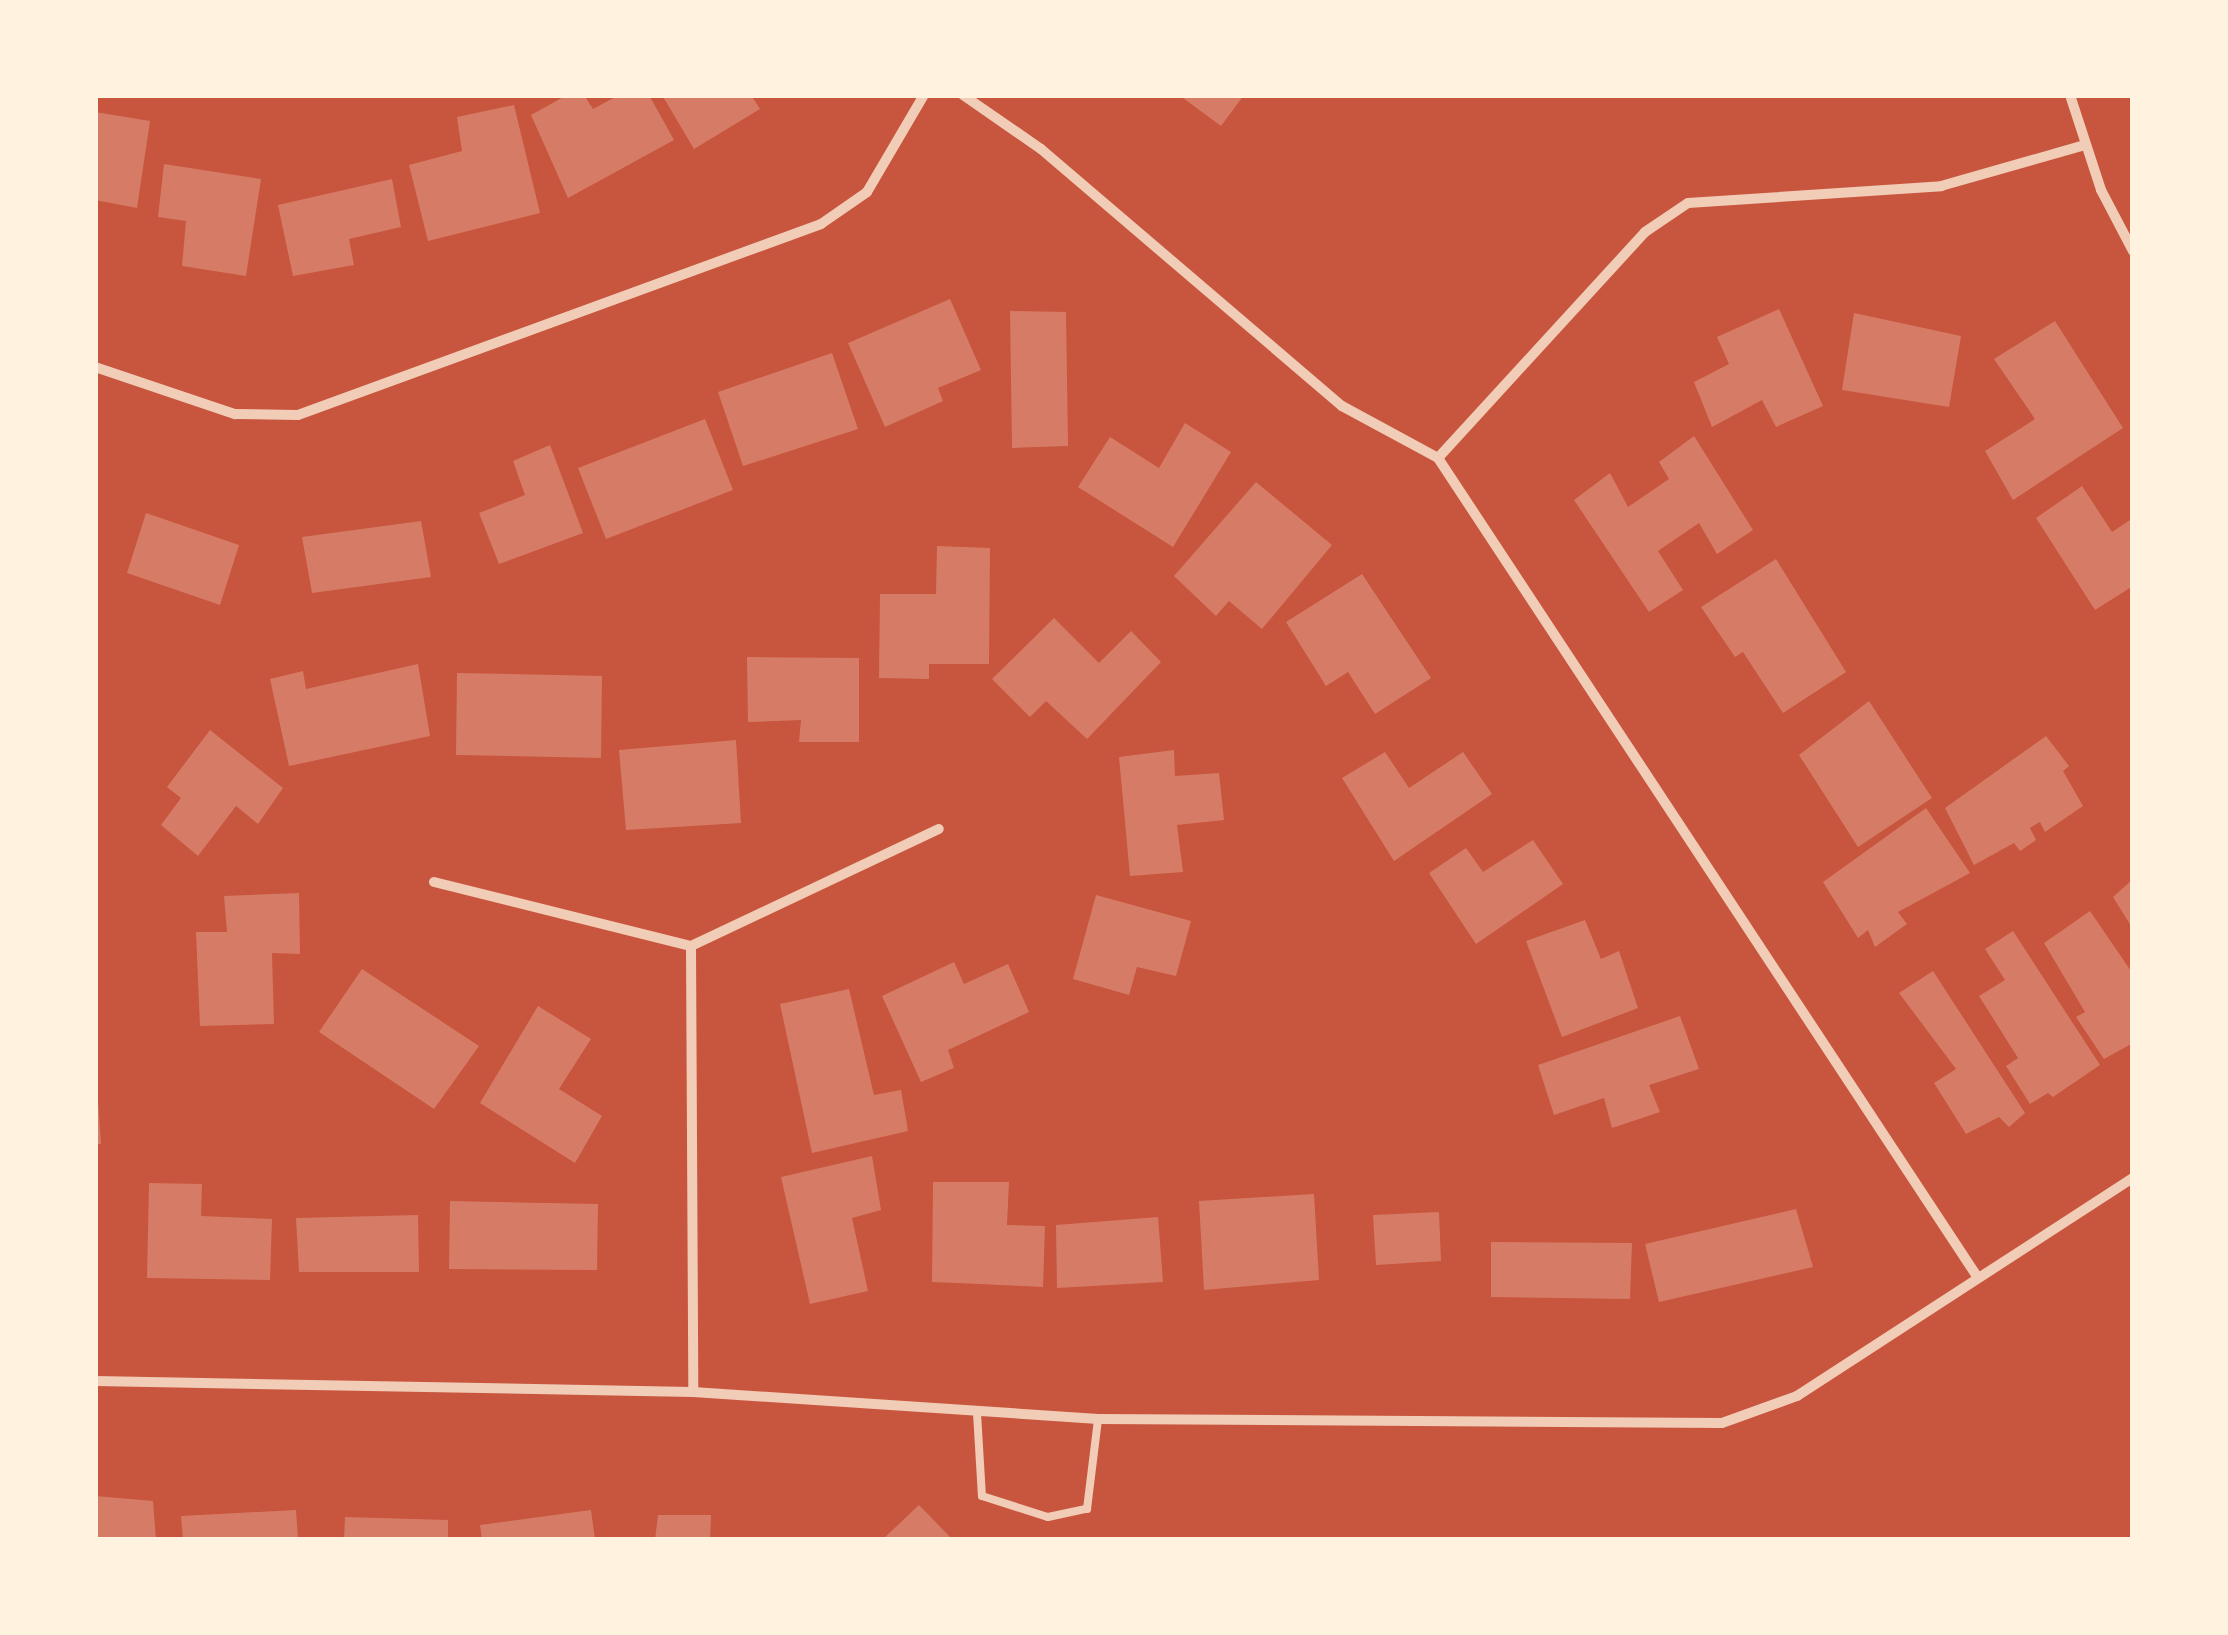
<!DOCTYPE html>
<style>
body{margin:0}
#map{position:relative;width:2228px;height:1635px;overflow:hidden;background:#c8553d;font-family:"Public Sans",sans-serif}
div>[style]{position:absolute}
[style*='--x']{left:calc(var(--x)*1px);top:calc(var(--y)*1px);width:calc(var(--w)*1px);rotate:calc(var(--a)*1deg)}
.building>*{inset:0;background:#d67c66}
.service>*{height:8px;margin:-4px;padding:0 4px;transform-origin:4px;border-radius:4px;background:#f1ccb7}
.minor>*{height:10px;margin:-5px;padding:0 5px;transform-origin:5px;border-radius:5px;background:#f1ccb7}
span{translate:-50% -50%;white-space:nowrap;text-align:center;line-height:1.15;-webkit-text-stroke:10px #fff3e0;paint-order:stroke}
.frame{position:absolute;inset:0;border:98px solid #fff3e0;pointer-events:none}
</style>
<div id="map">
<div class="building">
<div style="clip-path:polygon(567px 95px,584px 95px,593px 109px,619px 95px,649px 95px,674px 140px,568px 198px,531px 115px)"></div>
<div style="clip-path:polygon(662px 95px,751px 95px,760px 109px,694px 149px)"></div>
<div style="clip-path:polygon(1179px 95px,1244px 95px,1221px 126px)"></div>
<div style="clip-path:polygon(514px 105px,540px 213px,428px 241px,409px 165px,462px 151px,457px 117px)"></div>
<div style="clip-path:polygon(95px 112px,150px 121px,137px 208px,95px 200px)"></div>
<div style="clip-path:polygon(164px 164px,261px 179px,246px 276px,182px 266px,186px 221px,158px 217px)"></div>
<div style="clip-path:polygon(392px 179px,401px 227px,349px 239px,354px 265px,293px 276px,278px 205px)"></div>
<div style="clip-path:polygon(950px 299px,981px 370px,938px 388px,943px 401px,885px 427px,848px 343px)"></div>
<div style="clip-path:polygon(1779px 309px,1823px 406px,1776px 427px,1762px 400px,1712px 427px,1694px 382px,1729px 364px,1717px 337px)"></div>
<div style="clip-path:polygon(1010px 311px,1066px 312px,1068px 446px,1012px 448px)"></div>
<div style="clip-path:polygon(1854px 313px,1961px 336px,1949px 407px,1842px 390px)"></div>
<div style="clip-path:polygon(2055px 321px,2123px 428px,2013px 500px,1985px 451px,2035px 419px,1994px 359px)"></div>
<div style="clip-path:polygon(832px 353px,858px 429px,743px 466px,718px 392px)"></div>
<div style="clip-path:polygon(705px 419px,733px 490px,606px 539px,578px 468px)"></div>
<div style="clip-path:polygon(1185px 423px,1231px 452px,1173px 547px,1078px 487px,1110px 437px,1159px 468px)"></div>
<div style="clip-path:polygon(1694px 436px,1753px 530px,1717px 554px,1699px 523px,1658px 551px,1683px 590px,1649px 612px,1574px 500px,1610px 473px,1628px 507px,1669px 479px,1659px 462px)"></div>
<div style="clip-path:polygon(550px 445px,583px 533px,499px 564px,479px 513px,525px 495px,513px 461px)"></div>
<div style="clip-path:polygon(1256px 482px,1332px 545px,1262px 629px,1229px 601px,1216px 616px,1174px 576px)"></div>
<div style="clip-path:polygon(2082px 486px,2112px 532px,2133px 518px,2133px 586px,2095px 610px,2036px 518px)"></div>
<div style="clip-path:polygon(146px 513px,239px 545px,220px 605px,127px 573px)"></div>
<div style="clip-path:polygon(421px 521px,431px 577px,312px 593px,302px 537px)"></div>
<div style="clip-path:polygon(937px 546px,990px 548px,989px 664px,929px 664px,929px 679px,879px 678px,880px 594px,936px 594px)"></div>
<div style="clip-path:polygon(1776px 559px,1846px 672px,1783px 713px,1743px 652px,1735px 657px,1701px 607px)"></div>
<div style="clip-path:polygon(1362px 574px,1431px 678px,1375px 714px,1348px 672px,1326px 686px,1286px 622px)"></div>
<div style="clip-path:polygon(1054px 618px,1099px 663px,1131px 631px,1161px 662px,1087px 739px,1046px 701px,1030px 717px,992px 679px)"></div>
<div style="clip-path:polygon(747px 657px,859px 658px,859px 742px,799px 742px,801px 720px,748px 722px)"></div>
<div style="clip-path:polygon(418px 664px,430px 736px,289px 766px,270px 679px,303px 671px,306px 689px)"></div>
<div style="clip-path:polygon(457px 673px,602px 676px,601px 758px,456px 755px)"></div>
<div style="clip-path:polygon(1869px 701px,1932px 798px,1858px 847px,1799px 755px)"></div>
<div style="clip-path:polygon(210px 730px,283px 788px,258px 824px,236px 806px,198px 856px,161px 825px,181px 798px,167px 787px)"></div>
<div style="clip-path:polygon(2046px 736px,2069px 766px,2063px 771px,2083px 806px,2045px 832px,2040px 822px,2030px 828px,2036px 840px,2020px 851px,2014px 843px,1974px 865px,1945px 808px)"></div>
<div style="clip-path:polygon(736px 740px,741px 823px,626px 830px,619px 750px)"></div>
<div style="clip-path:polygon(1174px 750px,1175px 776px,1219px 773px,1224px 820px,1177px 825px,1183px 872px,1130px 876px,1119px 757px)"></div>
<div style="clip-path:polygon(1385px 752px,1409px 788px,1463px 752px,1492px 794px,1394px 861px,1342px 778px)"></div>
<div style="clip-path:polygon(1926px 808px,1970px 873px,1898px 912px,1907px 924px,1875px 947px,1868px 930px,1858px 938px,1823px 882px)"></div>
<div style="clip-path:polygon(1533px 840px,1563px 884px,1476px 944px,1429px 873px,1466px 848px,1483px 872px)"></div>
<div style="clip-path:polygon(2133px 879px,2133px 929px,2113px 897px)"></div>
<div style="clip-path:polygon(299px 893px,300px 954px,272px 953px,274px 1024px,200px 1026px,196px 932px,227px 932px,224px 896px)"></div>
<div style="clip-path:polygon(1096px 895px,1191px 921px,1176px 976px,1137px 967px,1129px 995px,1073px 979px)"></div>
<div style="clip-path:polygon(2090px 911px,2133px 974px,2133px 1043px,2104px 1059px,2076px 1017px,2085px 1012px,2044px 943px)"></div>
<div style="clip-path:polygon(1585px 920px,1601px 959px,1619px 951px,1638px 1008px,1562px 1037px,1526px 941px)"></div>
<div style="clip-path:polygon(2013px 931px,2100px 1065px,2053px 1097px,2048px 1093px,2030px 1104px,2006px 1066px,2018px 1058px,1979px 996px,2005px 980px,1985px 949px)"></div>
<div style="clip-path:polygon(954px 962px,964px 984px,1008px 964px,1029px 1012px,948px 1050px,954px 1068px,921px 1082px,882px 996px)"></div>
<div style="clip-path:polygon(362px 969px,479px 1046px,434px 1109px,319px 1032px)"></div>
<div style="clip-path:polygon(1933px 971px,2025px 1113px,2009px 1127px,1999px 1117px,1966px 1134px,1934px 1083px,1956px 1069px,1899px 993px)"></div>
<div style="clip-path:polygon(849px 989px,874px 1095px,901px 1090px,908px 1131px,812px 1153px,780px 1004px)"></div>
<div style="clip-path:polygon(538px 1006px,591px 1039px,559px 1089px,602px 1116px,575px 1163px,480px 1103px)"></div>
<div style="clip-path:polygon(1680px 1016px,1699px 1069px,1649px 1085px,1660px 1112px,1612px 1128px,1604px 1098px,1554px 1115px,1538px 1065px)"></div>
<div style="clip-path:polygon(95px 1100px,98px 1100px,101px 1144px,95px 1144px)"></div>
<div style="clip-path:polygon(872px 1156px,881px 1210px,852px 1218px,868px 1291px,810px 1304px,781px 1177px)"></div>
<div style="clip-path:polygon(933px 1182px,1009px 1182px,1007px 1225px,1045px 1226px,1043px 1287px,932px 1282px)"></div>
<div style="clip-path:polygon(149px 1183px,202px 1184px,201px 1216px,272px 1219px,270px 1280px,147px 1278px)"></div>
<div style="clip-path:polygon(1314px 1194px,1319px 1280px,1204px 1290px,1199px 1201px)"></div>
<div style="clip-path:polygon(450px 1201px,598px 1204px,597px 1270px,449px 1269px)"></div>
<div style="clip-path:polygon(1796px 1209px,1813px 1267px,1659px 1302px,1645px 1244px)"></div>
<div style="clip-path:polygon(1439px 1212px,1441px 1261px,1376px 1265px,1373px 1215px)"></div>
<div style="clip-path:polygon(418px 1215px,419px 1272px,299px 1272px,296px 1218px)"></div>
<div style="clip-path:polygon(1158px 1217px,1163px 1282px,1057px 1288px,1056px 1225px)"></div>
<div style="clip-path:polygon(1491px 1242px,1632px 1243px,1630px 1299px,1491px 1297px)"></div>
<div style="clip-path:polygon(95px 1496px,153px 1501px,156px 1540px,95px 1540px)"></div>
<div style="clip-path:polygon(919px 1505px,953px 1540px,882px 1540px)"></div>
<div style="clip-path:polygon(296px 1510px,298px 1540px,183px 1540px,181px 1516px)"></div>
<div style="clip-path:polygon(591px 1510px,595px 1540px,482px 1540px,480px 1525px)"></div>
<div style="clip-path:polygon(658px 1515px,711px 1515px,710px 1540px,655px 1540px)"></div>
<div style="clip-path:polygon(345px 1517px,448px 1520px,448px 1540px,344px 1540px)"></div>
</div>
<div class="service">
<div style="--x:977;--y:1413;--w:83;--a:86.6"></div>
<div style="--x:982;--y:1496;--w:69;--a:17.7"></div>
<div style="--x:1048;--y:1517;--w:40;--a:-12"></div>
<div style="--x:1087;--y:1509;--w:91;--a:-83"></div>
</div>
<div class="minor">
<div style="--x:963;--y:95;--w:95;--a:34.7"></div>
<div style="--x:1041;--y:149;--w:396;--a:40.5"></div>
<div style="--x:1342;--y:406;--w:109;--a:28.4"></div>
<div style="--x:1438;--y:458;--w:978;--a:56.63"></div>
<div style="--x:2070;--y:95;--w:100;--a:71.9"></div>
<div style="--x:2101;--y:190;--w:69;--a:62.3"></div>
<div style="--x:95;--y:367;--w:148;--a:18.6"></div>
<div style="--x:235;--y:414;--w:63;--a:0.9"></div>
<div style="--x:298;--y:415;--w:557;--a:-20.06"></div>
<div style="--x:821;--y:224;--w:56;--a:-34.8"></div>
<div style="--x:867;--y:192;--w:113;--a:-59.6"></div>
<div style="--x:1438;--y:458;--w:306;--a:-47.5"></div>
<div style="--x:1645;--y:232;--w:52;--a:-34"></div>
<div style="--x:1688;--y:203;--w:254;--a:-3.8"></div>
<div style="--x:1941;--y:186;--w:150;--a:-15.9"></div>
<div style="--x:434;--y:882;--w:265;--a:14"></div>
<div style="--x:691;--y:946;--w:274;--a:-25.3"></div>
<div style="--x:691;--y:946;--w:446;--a:89.7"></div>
<div style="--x:95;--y:1381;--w:598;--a:1.05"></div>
<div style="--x:693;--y:1392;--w:406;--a:3.8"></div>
<div style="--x:1098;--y:1419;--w:624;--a:0.37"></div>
<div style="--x:1722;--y:1423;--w:80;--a:-19.8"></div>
<div style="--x:1797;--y:1396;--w:401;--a:-33"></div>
</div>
<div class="frame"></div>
</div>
